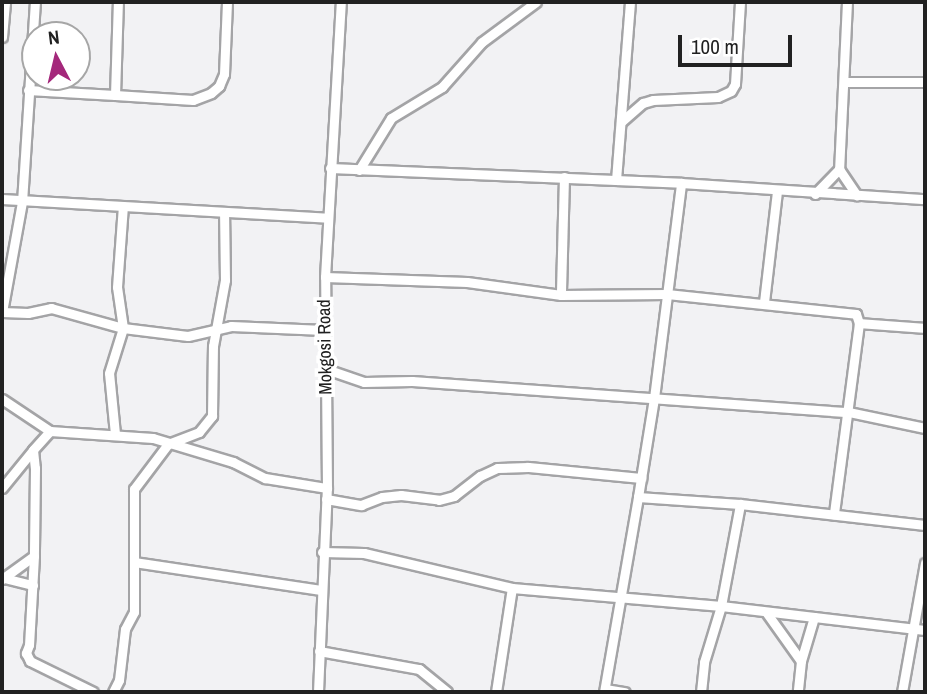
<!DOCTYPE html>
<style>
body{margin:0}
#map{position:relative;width:927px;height:694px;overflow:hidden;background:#f2f2f4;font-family:"Archivo Narrow",sans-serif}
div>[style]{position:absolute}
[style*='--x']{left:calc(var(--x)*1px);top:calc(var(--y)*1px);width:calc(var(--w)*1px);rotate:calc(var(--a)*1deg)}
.roads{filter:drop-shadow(2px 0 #a4a4a6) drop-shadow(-2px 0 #a4a4a6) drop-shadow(0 2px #a4a4a6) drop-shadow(0 -2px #a4a4a6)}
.minor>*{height:9px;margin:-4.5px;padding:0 4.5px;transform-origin:4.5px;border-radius:4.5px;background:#fff}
span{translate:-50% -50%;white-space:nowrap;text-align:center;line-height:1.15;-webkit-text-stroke:7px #fff;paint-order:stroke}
.street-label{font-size:18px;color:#212121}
.frame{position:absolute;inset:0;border:4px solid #212121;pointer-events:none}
.north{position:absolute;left:21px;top:21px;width:70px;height:70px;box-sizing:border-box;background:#fff;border:2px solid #a6a6a6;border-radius:50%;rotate:353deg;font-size:19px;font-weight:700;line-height:28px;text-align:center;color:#212121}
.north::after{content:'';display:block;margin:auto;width:24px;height:32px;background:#a4287b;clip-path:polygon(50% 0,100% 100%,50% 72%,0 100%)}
.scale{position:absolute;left:678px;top:35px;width:114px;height:32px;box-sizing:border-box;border:4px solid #212121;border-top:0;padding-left:9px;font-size:21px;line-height:24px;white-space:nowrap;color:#212121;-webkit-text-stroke:5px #fff;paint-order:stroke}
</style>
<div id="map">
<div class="roads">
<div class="minor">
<div style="--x:847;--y:2;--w:167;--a:92.7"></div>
<div style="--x:839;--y:169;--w:32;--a:56"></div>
<div style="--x:2;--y:37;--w:35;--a:-85"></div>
<div style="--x:844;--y:82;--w:81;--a:0"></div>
<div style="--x:28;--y:90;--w:87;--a:3.3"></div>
<div style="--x:115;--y:95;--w:93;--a:-88.2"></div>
<div style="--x:115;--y:95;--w:78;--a:3.7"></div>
<div style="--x:193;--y:100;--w:19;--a:-21"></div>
<div style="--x:211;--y:93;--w:11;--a:-41"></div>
<div style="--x:219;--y:86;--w:13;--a:-67"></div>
<div style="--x:224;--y:74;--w:72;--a:-87.6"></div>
<div style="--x:622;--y:121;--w:28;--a:-41"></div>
<div style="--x:643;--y:103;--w:10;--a:-17"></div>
<div style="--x:653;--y:100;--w:65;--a:-2.6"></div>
<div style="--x:718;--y:97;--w:14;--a:-25"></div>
<div style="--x:731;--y:91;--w:8;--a:-60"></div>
<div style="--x:735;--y:84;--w:82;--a:-86.5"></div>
<div style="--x:330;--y:168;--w:351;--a:2.4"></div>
<div style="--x:681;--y:183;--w:245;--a:3.8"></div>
<div style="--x:359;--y:170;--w:61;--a:-58.4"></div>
<div style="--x:391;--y:118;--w:60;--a:-31.3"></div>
<div style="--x:442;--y:87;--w:60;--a:-48.4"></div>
<div style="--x:482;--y:42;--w:67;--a:-36.5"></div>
<div style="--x:564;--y:177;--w:118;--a:91.5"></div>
<div style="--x:561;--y:295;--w:106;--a:-0.5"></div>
<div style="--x:667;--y:294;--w:190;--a:6"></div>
<div style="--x:856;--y:314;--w:9;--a:72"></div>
<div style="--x:859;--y:323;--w:193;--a:97.5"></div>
<div style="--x:616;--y:180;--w:179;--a:-85.5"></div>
<div style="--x:815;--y:194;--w:35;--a:-46"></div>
<div style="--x:2;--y:199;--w:326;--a:3.3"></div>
<div style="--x:325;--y:277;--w:142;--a:2"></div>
<div style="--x:467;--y:282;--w:95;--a:7.9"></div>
<div style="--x:764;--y:302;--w:112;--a:-83.3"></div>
<div style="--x:2;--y:312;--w:26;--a:2"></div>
<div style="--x:28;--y:313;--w:24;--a:-12"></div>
<div style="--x:51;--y:308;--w:75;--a:15.5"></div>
<div style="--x:123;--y:328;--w:65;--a:7"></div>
<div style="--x:188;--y:336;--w:44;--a:-13.1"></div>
<div style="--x:231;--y:326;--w:93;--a:2.5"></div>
<div style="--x:2;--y:312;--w:112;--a:-79.7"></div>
<div style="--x:22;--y:202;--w:200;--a:-86.3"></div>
<div style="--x:859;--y:323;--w:66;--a:4.3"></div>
<div style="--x:326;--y:369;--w:40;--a:18.9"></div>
<div style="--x:364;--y:382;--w:48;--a:-1.2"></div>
<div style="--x:412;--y:381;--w:438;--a:4.1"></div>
<div style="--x:849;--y:412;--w:78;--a:11.9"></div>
<div style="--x:2;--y:399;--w:58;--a:33.7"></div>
<div style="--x:50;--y:431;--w:103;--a:3.9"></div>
<div style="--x:153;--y:438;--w:84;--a:16.7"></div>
<div style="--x:233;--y:462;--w:36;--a:27"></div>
<div style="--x:265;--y:478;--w:63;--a:9.2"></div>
<div style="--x:50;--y:431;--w:25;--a:132"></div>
<div style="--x:33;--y:450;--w:18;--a:84"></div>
<div style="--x:35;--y:468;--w:88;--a:90.7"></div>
<div style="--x:34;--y:556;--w:89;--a:93.2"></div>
<div style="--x:29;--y:645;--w:9;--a:111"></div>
<div style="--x:26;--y:653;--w:9;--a:63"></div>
<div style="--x:30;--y:661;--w:70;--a:26.2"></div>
<div style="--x:115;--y:434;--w:61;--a:-95.6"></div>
<div style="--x:109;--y:373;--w:47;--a:-72.7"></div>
<div style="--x:123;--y:328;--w:41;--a:-98.3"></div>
<div style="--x:117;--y:287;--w:81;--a:-85.8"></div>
<div style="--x:2;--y:488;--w:49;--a:-50.8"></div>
<div style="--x:638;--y:497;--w:100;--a:-80.8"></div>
<div style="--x:654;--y:398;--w:217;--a:-82.8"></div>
<div style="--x:326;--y:499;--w:36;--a:10"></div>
<div style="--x:361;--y:505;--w:22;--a:-21"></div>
<div style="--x:382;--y:497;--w:19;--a:-6"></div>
<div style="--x:401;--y:495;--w:38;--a:7"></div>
<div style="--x:439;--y:500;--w:16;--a:-15"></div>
<div style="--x:454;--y:496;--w:33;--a:-38"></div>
<div style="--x:480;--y:476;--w:19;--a:-25"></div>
<div style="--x:497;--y:468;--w:31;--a:-2"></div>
<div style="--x:528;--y:467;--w:114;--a:5.6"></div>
<div style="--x:322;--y:552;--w:42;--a:1.4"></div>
<div style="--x:364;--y:553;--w:152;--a:13.3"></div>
<div style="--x:512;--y:588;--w:210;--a:4.9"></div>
<div style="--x:721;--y:606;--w:205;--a:6.7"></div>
<div style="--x:134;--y:562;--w:189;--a:8.5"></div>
<div style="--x:4;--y:578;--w:30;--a:14"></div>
<div style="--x:2;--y:579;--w:39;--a:-36"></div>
<div style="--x:766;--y:612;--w:60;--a:54.5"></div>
<div style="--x:801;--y:661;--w:31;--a:96"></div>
<div style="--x:319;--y:651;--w:102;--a:10.2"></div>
<div style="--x:419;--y:669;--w:36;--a:39"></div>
<div style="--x:801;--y:661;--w:46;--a:-73.5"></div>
<div style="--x:605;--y:689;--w:20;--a:9"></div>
<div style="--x:113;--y:692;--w:13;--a:-63"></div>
<div style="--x:119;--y:680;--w:51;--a:-83.3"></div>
<div style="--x:125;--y:629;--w:19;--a:-62"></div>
<div style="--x:134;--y:612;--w:123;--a:-90"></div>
<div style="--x:134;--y:489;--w:56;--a:-52.9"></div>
<div style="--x:168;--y:444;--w:33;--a:-21"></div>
<div style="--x:199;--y:432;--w:21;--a:-51"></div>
<div style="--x:212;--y:416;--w:70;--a:-89.2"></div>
<div style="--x:213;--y:346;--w:67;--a:-79.7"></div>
<div style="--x:225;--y:280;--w:68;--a:-90.8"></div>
<div style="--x:318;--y:692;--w:204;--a:-87.5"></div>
<div style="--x:327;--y:488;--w:211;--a:-90.5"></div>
<div style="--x:325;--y:277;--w:275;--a:-86.7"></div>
<div style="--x:496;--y:692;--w:105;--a:-81.3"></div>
<div style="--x:604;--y:692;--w:198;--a:-80.1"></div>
<div style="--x:638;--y:497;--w:102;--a:3.9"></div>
<div style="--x:740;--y:504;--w:186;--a:6.5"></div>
<div style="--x:701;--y:692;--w:30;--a:-84"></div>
<div style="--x:704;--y:662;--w:59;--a:-73.1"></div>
<div style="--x:721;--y:606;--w:104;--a:-79.4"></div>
<div style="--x:902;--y:692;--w:131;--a:-79.9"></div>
</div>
</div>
<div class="street-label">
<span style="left:325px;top:347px;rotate:-91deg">Mokgosi Road</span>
</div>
<div class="frame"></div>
<div class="north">N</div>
<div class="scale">100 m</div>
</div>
